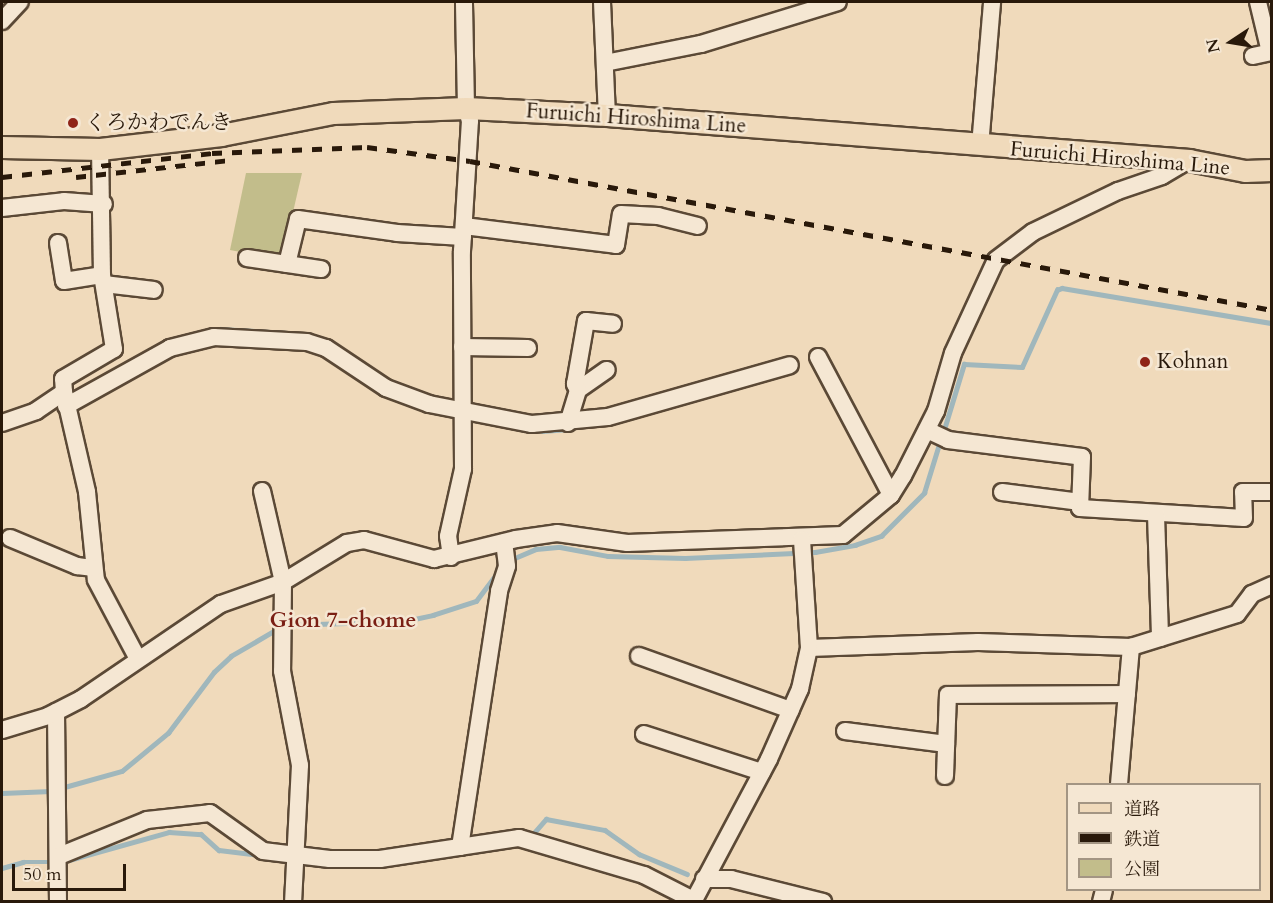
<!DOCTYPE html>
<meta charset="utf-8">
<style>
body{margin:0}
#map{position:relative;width:1273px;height:903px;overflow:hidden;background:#f0dabb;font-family:Cardo,"Noto Serif JP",serif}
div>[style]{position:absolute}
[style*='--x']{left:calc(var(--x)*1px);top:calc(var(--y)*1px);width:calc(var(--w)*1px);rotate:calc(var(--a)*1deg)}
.green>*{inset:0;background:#c2bd8b}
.stream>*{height:4.5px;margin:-2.25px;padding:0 2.25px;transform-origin:2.25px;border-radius:2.25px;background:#a0b7bc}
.roads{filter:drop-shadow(2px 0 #5b4936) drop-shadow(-2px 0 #5b4936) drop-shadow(0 2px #5b4936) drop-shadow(0 -2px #5b4936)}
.minor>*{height:16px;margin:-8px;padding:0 8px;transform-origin:8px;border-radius:8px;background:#f5e7d3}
.major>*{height:21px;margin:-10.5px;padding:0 10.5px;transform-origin:10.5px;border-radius:10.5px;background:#f0dabb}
.rail>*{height:4.5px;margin-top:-2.25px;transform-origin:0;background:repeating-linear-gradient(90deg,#29190a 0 10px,transparent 0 20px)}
.dots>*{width:16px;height:16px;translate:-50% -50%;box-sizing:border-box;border:3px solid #f5e7d3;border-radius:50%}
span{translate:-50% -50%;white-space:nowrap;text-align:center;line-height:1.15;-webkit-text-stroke:5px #f5e7d3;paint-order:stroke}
.street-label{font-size:21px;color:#29190a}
.poi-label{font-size:21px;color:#29190a}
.left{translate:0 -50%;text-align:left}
.neighbourhood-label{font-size:22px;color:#7a1f14;font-weight:700}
.frame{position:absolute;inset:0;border:3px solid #29190a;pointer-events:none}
.legend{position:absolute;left:1066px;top:783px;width:195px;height:108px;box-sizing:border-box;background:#f5e7d3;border:2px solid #a39583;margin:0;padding:8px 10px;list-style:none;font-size:18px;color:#29190a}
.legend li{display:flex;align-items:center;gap:12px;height:30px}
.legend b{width:30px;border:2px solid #a39583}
.north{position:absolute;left:1201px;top:12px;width:60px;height:60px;-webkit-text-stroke:4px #f5e7d3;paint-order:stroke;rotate:258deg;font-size:16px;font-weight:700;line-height:24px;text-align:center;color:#29190a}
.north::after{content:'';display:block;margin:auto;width:21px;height:27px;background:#29190a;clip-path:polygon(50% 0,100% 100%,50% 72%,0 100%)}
.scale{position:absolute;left:12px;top:864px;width:114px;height:27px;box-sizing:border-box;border:3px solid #29190a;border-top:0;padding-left:8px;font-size:18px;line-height:21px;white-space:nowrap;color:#29190a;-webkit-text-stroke:4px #f5e7d3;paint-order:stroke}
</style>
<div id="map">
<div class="green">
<div style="clip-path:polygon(246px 173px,302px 173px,282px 260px,230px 250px)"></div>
</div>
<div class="stream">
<div style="--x:180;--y:338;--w:41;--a:-12.7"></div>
<div style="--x:220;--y:329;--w:67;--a:3.4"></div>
<div style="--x:542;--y:431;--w:27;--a:-4"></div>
<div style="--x:943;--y:433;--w:72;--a:-73.1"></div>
<div style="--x:964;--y:364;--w:58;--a:3"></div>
<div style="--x:1022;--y:367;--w:85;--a:-65.6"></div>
<div style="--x:1057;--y:290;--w:5;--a:-22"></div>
<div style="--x:1062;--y:288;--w:213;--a:9.5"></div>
<div style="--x:510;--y:560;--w:28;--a:-23"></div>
<div style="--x:536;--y:549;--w:24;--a:-5"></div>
<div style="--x:560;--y:547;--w:49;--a:10.6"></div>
<div style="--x:608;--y:556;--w:77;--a:1.5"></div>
<div style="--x:685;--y:558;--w:130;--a:-2.6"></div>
<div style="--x:815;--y:552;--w:41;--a:-9.9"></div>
<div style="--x:855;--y:545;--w:28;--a:-19"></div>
<div style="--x:881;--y:536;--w:61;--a:-45"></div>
<div style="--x:924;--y:493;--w:54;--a:-72.9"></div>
<div style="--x:287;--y:625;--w:118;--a:-1.9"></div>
<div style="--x:405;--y:621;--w:29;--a:-12"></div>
<div style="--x:433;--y:615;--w:45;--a:-18"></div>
<div style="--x:476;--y:601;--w:36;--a:-53"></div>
<div style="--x:61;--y:788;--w:63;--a:-15.6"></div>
<div style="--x:122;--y:771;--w:60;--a:-39.6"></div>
<div style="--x:168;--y:733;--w:76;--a:-53"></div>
<div style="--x:214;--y:672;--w:23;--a:-43"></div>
<div style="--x:231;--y:656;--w:56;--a:-30.3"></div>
<div style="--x:2;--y:793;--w:49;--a:-2.3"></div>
<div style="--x:533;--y:834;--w:20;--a:-49"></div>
<div style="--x:546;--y:819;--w:60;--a:10.6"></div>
<div style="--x:605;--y:830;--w:42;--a:35.2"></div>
<div style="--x:639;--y:854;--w:52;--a:22.6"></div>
<div style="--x:69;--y:860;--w:104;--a:-15.6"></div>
<div style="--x:169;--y:832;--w:32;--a:4"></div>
<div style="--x:201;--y:834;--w:24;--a:42"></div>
<div style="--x:219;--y:850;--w:41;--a:7"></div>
<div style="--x:2;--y:868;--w:22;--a:-16"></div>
<div style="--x:23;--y:862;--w:32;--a:0"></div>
</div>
<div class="roads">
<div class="minor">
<div style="--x:602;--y:2;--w:113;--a:87.5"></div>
<div style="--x:1258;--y:2;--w:51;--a:76.5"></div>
<div style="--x:2;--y:21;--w:26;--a:-47"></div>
<div style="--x:1253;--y:56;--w:19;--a:-12"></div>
<div style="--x:605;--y:63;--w:98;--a:-11.2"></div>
<div style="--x:701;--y:44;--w:143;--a:-17"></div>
<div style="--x:980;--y:146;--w:144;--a:-85.2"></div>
<div style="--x:2;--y:208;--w:62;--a:-6.4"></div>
<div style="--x:64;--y:201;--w:40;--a:4.3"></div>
<div style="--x:464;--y:226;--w:153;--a:7.1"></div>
<div style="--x:616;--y:245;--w:31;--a:-81"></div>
<div style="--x:621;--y:214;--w:37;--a:3"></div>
<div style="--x:658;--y:216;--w:41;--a:14"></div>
<div style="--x:58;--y:243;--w:38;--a:81"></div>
<div style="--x:64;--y:281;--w:38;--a:-9"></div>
<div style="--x:247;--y:258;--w:75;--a:8.5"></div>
<div style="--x:287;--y:264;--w:46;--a:-76.3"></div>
<div style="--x:298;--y:219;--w:100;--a:8"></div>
<div style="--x:397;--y:233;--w:66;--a:3.5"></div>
<div style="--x:104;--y:284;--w:50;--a:6.8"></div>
<div style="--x:462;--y:347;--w:66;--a:0.9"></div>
<div style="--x:818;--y:357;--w:156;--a:62.1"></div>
<div style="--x:578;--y:390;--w:35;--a:-35"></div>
<div style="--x:64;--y:392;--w:13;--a:-94"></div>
<div style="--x:63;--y:379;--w:59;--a:-30.5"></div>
<div style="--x:114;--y:349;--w:75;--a:-99.2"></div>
<div style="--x:102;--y:275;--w:126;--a:-90.9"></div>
<div style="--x:66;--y:406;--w:119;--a:-29.1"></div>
<div style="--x:170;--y:348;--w:45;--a:-14"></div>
<div style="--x:214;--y:337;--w:93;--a:3.1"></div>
<div style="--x:307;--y:342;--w:20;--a:18"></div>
<div style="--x:326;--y:348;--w:72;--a:33.7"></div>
<div style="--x:386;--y:388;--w:46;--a:20.4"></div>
<div style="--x:429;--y:404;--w:105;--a:11"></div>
<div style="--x:532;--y:424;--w:76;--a:-5.3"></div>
<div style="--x:608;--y:417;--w:189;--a:-15.9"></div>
<div style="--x:2;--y:423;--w:36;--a:-19"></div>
<div style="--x:36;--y:411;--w:34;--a:-34"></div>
<div style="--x:64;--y:392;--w:103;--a:77"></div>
<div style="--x:87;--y:492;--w:88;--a:84.2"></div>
<div style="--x:96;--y:580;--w:89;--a:62"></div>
<div style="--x:568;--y:423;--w:34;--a:-73"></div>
<div style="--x:578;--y:390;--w:7;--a:-117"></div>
<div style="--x:575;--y:384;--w:64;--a:-80.1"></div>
<div style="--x:586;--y:321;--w:27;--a:6"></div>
<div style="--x:927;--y:430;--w:23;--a:25"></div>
<div style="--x:948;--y:440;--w:135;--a:7.2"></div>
<div style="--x:1082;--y:457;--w:51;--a:92.2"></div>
<div style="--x:1080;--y:508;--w:164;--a:3.5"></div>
<div style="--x:1244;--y:518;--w:26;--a:-92"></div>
<div style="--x:1243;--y:492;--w:29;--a:0"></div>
<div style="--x:262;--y:491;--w:93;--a:77"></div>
<div style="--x:283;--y:582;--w:89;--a:90.6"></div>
<div style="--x:282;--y:671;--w:96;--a:79.2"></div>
<div style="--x:300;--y:765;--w:137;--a:92.9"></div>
<div style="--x:1002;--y:492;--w:79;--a:7.3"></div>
<div style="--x:1156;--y:515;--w:123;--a:88.1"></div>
<div style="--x:10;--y:538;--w:73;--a:22.7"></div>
<div style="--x:77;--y:566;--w:17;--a:7"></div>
<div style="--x:451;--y:557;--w:21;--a:-98"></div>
<div style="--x:448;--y:536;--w:69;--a:-77.4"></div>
<div style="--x:463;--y:469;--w:218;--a:-90.3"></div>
<div style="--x:462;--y:251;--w:130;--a:-86.5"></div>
<div style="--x:470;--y:121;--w:14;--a:-107"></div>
<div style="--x:466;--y:108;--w:106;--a:-91.1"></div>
<div style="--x:809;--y:648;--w:169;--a:-2"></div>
<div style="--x:978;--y:642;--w:153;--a:1.9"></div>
<div style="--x:1131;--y:647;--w:111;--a:-17.3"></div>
<div style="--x:1237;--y:614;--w:25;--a:-53"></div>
<div style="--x:1252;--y:594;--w:22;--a:-24"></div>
<div style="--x:639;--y:656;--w:161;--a:19.6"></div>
<div style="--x:56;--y:712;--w:190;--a:89.4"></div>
<div style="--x:2;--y:730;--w:48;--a:-16.9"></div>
<div style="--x:48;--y:716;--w:37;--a:-27"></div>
<div style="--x:81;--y:699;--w:169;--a:-34.2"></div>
<div style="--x:221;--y:604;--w:66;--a:-19.5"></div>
<div style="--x:283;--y:582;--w:75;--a:-31.4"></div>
<div style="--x:347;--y:543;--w:17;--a:-10"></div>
<div style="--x:364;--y:540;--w:73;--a:15.2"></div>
<div style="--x:434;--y:559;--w:84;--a:-13.7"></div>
<div style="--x:516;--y:539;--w:41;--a:-8.3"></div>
<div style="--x:557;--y:533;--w:71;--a:8.1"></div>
<div style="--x:627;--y:543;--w:216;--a:-2.1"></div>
<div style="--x:843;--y:535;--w:62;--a:-39.8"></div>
<div style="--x:891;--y:495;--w:22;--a:-58"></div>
<div style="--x:903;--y:476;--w:73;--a:-63.1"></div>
<div style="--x:936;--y:411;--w:60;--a:-73.7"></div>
<div style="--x:953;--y:353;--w:102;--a:-65.2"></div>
<div style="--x:996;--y:260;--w:46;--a:-37.1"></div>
<div style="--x:1033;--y:232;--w:94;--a:-25.8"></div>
<div style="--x:1118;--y:191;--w:46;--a:-18.8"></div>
<div style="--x:1162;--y:176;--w:31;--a:-31"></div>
<div style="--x:845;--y:731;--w:102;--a:7.3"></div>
<div style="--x:644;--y:734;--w:124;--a:17.9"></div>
<div style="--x:945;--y:776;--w:81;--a:-87.9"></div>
<div style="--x:948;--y:695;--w:179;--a:-0.3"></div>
<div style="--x:1119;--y:784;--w:138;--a:-85"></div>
<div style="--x:460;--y:847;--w:259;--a:-81.3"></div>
<div style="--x:499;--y:591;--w:26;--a:-72"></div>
<div style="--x:507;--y:566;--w:24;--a:-97"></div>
<div style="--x:59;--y:856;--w:95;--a:-22.2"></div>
<div style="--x:147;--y:820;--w:63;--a:-6.3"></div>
<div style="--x:210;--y:813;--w:65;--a:35.6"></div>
<div style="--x:263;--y:851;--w:67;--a:6.8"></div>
<div style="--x:330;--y:859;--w:50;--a:0"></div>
<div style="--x:380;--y:859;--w:141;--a:-8.6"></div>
<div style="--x:519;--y:838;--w:130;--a:16.5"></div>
<div style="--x:644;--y:875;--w:55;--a:27"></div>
<div style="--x:704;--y:879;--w:27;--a:0"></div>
<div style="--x:731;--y:879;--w:95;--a:14"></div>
<div style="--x:693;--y:902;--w:162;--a:-62"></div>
<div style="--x:769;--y:759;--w:77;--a:-66.1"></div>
<div style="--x:800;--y:689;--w:42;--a:-77.6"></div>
<div style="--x:809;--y:648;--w:109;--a:-93.7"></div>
<div style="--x:1101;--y:902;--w:12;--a:-76"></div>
</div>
<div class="major">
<div style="--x:2;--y:147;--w:98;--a:1.2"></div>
<div style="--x:100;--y:149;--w:122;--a:-6.6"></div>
<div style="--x:221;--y:135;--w:114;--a:-11.1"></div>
<div style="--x:333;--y:113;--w:133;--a:-2.2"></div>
<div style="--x:466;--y:108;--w:141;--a:2.8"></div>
<div style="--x:607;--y:115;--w:584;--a:4.42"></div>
<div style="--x:1189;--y:160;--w:57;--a:11.1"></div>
<div style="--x:1245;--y:171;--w:27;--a:-2"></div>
</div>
</div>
<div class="rail">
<div style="--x:2;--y:177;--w:211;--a:-6.5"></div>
<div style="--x:212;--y:153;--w:155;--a:-2.2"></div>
<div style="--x:367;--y:147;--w:104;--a:7.7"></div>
<div style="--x:470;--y:161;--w:816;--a:10.52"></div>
<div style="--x:76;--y:177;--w:156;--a:-6.3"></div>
</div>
<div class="dots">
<div style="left:73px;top:123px;background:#8f2418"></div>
<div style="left:1145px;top:362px;background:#8f2418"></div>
</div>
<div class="street-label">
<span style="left:636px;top:119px;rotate:4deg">Furuichi Hiroshima Line</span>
<span style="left:1120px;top:159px;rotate:5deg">Furuichi Hiroshima Line</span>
</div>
<div class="poi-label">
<span class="left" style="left:85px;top:123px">くろかわでんき</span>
<span class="left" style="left:1157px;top:362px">Kohnan</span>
</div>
<div class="neighbourhood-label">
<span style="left:343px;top:621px">Gion 7-chome</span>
</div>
<div class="frame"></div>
<ul class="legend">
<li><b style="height:8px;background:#f0dabb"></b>道路</li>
<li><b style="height:8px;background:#29190a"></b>鉄道</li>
<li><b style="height:16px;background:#c2bd8b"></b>公園</li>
</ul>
<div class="north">N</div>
<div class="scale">50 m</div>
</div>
